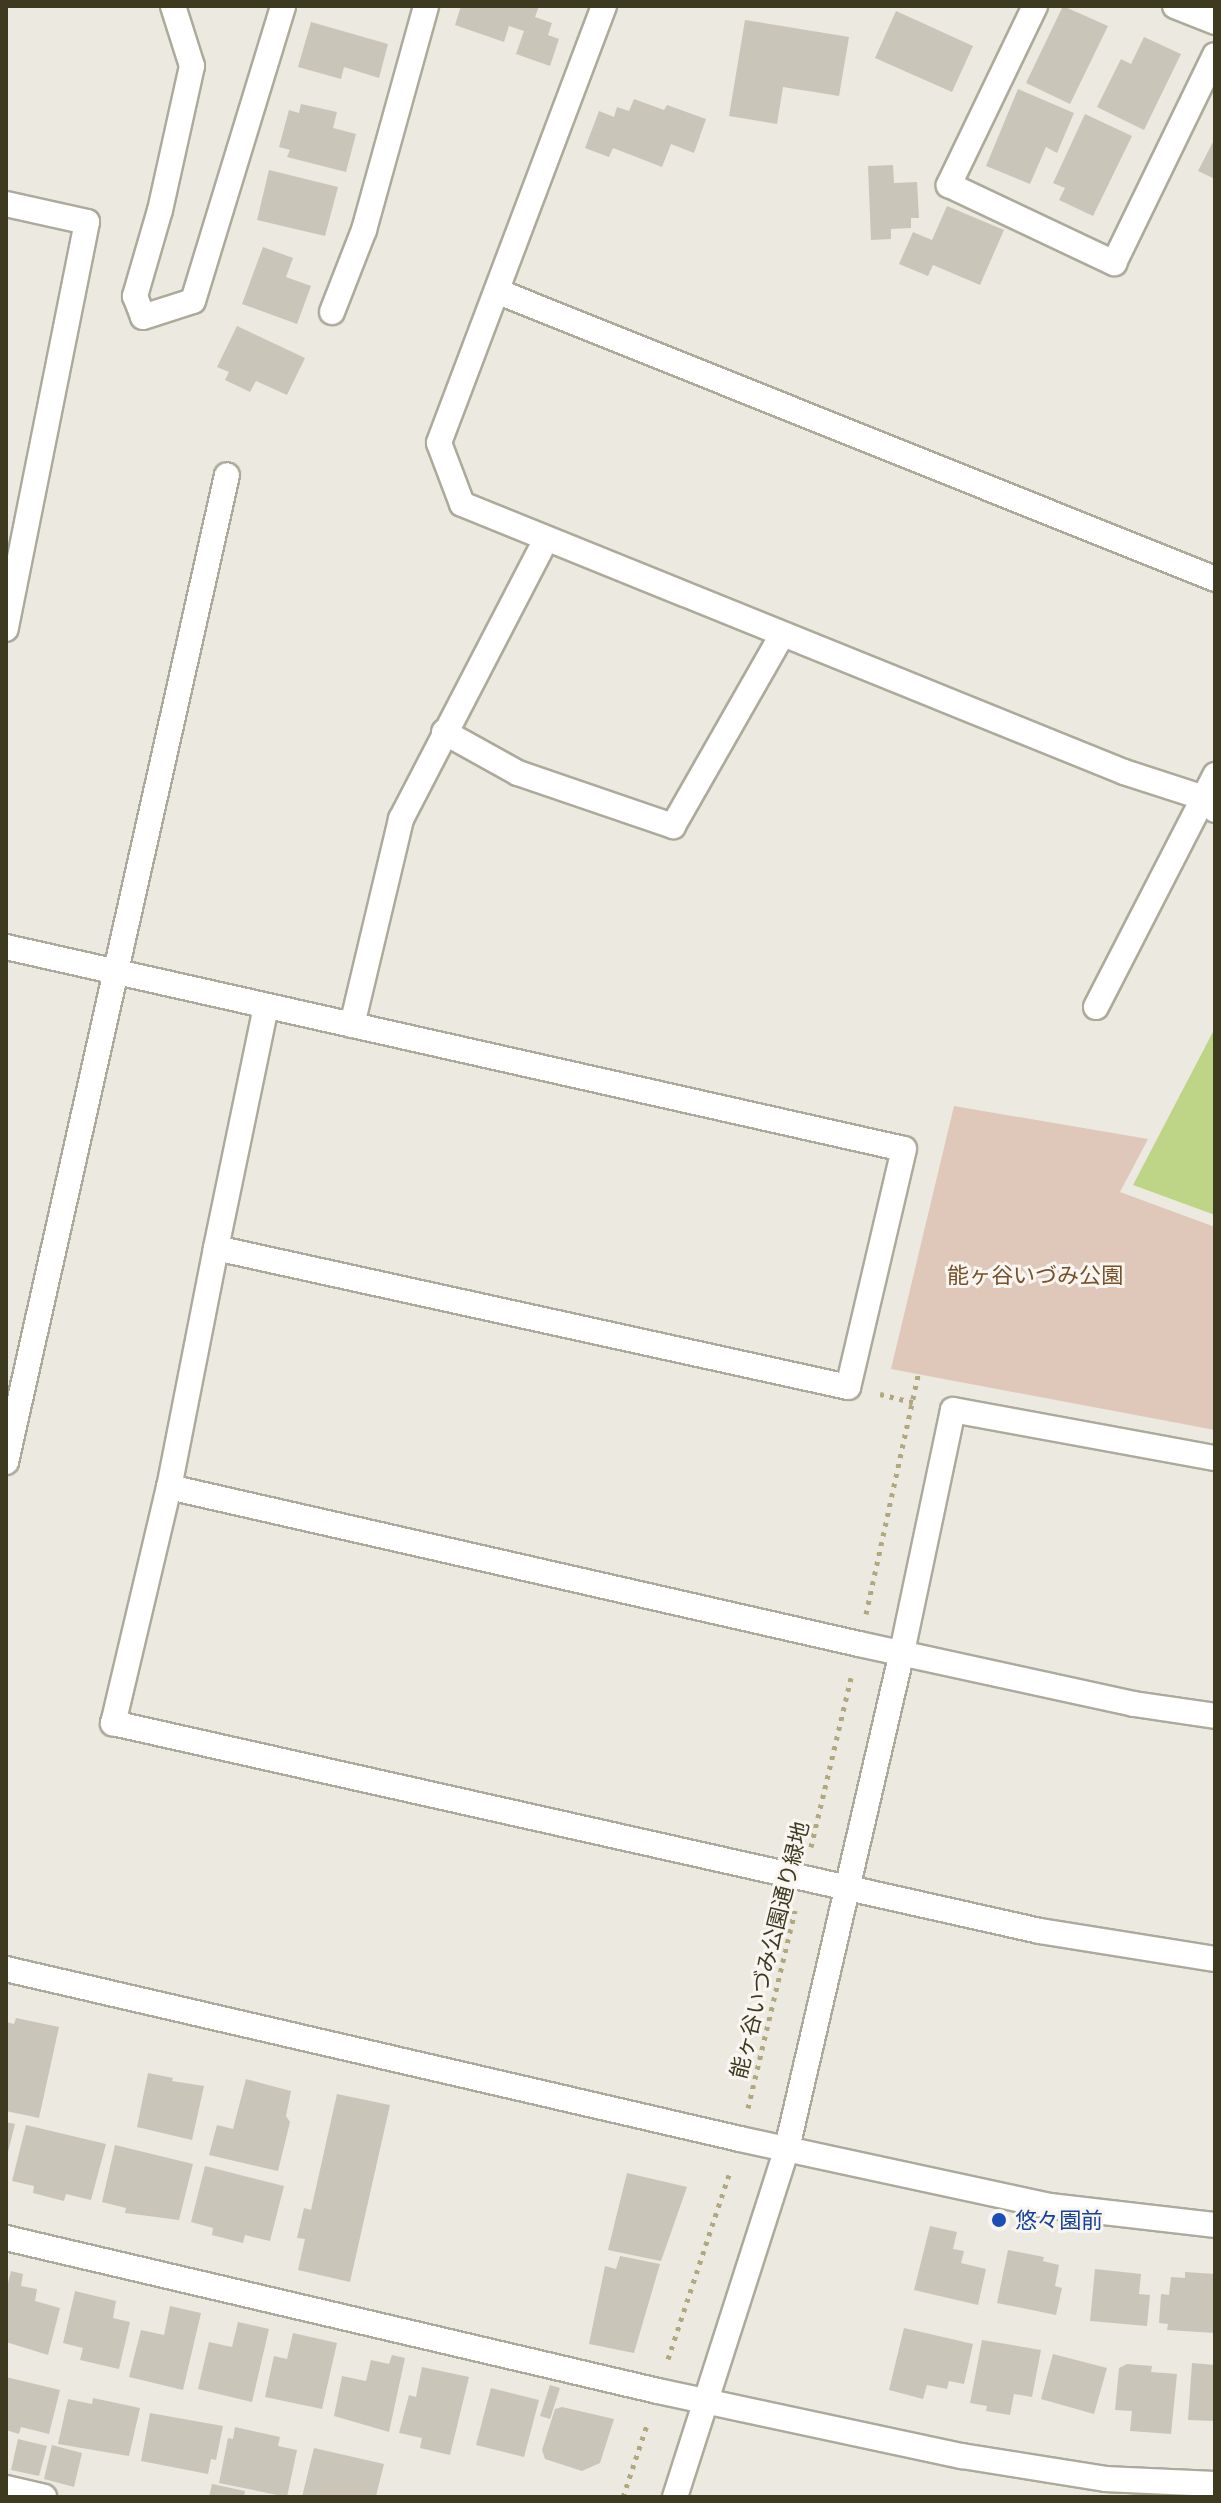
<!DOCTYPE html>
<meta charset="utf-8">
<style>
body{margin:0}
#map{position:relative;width:1221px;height:2503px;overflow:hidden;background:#ece9e1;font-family:Ubuntu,"Noto Sans JP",sans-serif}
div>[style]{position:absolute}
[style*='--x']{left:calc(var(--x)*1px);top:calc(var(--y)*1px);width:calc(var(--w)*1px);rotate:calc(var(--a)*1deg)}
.green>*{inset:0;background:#dfc8b9}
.water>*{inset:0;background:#bed486}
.building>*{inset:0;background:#cac5b9}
.path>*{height:5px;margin-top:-2.5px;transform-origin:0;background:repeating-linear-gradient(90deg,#b1a880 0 4px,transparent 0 10px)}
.roads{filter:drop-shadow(2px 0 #adaa9c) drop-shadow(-2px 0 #adaa9c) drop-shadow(0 2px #adaa9c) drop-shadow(0 -2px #adaa9c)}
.minor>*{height:24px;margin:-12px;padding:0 12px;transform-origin:12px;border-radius:12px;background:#fff}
.dots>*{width:22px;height:22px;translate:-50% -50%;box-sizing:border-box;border:4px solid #f9f6f2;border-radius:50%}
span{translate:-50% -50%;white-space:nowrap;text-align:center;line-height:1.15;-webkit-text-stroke:6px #f9f6f2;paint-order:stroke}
.park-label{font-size:22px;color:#775129}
.street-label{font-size:22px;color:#3e3a20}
.transit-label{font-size:22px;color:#164399}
.left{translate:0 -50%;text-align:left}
.frame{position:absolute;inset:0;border:8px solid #3e3a20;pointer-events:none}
</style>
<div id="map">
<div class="green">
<div style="clip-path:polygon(954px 1106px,1148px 1139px,1120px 1192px,1215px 1227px,1215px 1430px,891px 1369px)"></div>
</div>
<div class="water">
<div style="clip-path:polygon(1215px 1028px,1215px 1215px,1133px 1185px)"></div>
</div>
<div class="building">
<div style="clip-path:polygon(461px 6px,539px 6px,535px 17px,552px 23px,548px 35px,559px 39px,550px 66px,516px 54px,524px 31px,509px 26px,504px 42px,455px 25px)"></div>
<div style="clip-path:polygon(1063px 6px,1108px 26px,1070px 104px,1026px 83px)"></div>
<div style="clip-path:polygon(896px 11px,973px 46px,952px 92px,875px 58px)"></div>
<div style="clip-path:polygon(745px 20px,849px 37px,839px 96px,783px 87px,777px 124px,729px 116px)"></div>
<div style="clip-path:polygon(311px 22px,388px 44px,379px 78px,344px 67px,341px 79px,298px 67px)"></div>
<div style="clip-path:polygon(1144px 37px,1181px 54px,1144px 130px,1097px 107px,1121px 59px,1131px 64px)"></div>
<div style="clip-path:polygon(1018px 89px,1074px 113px,1057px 153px,1046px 147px,1030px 184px,986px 166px)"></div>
<div style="clip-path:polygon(634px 99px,664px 110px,667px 105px,706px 119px,694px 153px,671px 144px,662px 167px,613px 148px,609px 157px,585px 148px,599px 111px,614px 117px,617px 107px,629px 111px)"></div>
<div style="clip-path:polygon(301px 104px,337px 112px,333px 128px,356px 134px,346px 172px,287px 157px,290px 150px,279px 147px,289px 110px,299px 113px)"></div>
<div style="clip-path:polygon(1085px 114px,1132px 136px,1093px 216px,1059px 200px,1065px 188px,1053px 183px)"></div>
<div style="clip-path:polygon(1215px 138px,1215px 179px,1198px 171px)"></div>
<div style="clip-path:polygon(893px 165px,894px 183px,917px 182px,919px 218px,911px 218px,911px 228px,891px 229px,891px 239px,871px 240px,868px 166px)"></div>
<div style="clip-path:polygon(269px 170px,338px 187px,325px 236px,257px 220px)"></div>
<div style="clip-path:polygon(947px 206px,1004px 230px,980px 285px,933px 265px,928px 276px,899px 264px,913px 232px,932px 240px)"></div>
<div style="clip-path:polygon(263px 247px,293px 258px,286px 277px,311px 286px,297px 324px,242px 304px)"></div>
<div style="clip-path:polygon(237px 326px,305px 358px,287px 395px,256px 381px,250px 392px,225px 380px,229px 372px,217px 367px)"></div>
<div style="clip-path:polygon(16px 2018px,59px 2027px,39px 2118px,6px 2111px,6px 2022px,14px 2024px)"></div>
<div style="clip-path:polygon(148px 2073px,173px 2078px,172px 2081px,204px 2086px,192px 2140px,137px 2127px)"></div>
<div style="clip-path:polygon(246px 2079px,291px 2091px,286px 2116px,290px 2122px,278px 2171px,209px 2155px,217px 2125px,233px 2129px)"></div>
<div style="clip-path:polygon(337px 2094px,390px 2105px,350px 2282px,298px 2270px,305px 2239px,297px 2238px,304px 2208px,311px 2210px)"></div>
<div style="clip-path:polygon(6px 2122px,15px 2124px,7px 2156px,6px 2155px)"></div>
<div style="clip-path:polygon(26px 2125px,106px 2144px,91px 2200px,66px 2194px,64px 2201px,33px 2193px,34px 2186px,12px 2181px)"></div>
<div style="clip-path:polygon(115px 2145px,193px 2164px,179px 2220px,125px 2213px,126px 2208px,102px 2202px)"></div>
<div style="clip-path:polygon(205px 2166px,284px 2186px,270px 2241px,245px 2235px,243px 2243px,212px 2235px,213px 2228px,191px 2222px)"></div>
<div style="clip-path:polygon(627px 2173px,687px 2187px,661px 2261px,608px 2250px)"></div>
<div style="clip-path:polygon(930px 2226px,957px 2232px,953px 2249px,964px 2251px,961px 2263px,986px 2269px,978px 2305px,914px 2290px)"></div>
<div style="clip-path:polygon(1008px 2250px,1044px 2257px,1043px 2261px,1059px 2265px,1055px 2286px,1062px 2288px,1056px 2315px,997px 2303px)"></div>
<div style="clip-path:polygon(620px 2256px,660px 2264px,634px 2353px,589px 2344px,605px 2266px,616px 2269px)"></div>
<div style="clip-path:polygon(1095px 2269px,1141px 2274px,1139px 2294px,1150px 2295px,1147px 2326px,1090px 2321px)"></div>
<div style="clip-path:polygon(11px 2271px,23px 2274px,21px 2286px,37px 2289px,35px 2301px,60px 2308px,48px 2355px,6px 2342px,6px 2291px)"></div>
<div style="clip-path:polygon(1185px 2272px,1215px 2274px,1215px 2333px,1167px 2330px,1168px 2324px,1159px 2323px,1161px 2294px,1169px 2295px,1171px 2277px,1185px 2278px)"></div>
<div style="clip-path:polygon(75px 2291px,116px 2301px,113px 2318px,130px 2322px,119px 2369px,80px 2360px,83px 2348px,63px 2343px)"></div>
<div style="clip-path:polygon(170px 2306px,201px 2313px,183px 2390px,129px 2377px,141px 2330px,164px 2335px)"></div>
<div style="clip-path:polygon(238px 2322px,269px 2329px,252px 2402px,198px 2389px,209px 2342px,232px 2347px)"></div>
<div style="clip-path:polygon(904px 2328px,973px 2344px,964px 2384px,949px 2381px,947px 2389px,927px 2385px,923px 2399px,889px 2390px)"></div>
<div style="clip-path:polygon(293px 2333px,337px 2343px,322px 2409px,265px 2397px,274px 2356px,287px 2359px)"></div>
<div style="clip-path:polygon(982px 2340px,1041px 2350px,1032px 2397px,1014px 2394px,1010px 2415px,986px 2411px,987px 2406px,970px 2403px)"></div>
<div style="clip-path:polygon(1053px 2354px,1107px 2368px,1094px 2414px,1041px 2399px)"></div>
<div style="clip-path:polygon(392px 2355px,405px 2358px,389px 2432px,334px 2416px,342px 2376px,366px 2381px,371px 2360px,389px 2364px)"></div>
<div style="clip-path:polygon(1192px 2363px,1215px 2365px,1215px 2421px,1188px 2420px)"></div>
<div style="clip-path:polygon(1127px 2364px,1152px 2366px,1151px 2372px,1177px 2374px,1171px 2434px,1130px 2431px,1132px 2411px,1115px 2410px,1119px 2368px)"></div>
<div style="clip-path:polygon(422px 2367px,469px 2377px,450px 2455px,420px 2448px,422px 2438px,399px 2433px,409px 2395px,416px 2397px)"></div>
<div style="clip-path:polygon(6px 2377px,60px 2390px,49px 2434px,21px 2427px,19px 2434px,6px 2430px)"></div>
<div style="clip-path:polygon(550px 2385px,560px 2388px,550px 2419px,540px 2416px)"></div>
<div style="clip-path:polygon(491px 2388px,539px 2400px,524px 2457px,476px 2445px)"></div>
<div style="clip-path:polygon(93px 2398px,140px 2408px,129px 2456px,58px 2444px,68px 2399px,92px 2404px)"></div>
<div style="clip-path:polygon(562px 2407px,614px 2419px,600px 2463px,582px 2471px,545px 2459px,542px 2450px,555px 2409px)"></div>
<div style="clip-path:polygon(150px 2413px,223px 2426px,216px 2460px,211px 2459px,208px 2474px,141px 2461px)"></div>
<div style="clip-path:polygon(235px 2427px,280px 2437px,278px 2446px,297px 2450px,287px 2497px,219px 2483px,228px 2438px,233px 2439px)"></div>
<div style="clip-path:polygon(18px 2439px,47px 2446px,39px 2476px,11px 2470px)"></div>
<div style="clip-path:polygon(52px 2445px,82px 2453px,74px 2487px,44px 2479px)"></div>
<div style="clip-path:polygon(314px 2448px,384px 2464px,376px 2496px,302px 2497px)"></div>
<div style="clip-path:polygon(212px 2484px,245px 2491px,244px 2497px,209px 2497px)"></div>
</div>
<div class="path">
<div style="--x:880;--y:1394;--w:34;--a:14"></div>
<div style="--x:866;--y:1614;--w:245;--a:-77.7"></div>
<div style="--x:811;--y:1847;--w:174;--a:-76.7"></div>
<div style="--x:748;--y:2108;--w:203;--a:-76.6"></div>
<div style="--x:668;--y:2359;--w:198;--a:-71.7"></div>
<div style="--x:623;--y:2497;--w:79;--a:-71.6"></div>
</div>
<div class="roads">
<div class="minor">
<div style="--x:173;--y:6;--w:63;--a:72.4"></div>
<div style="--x:192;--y:66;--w:148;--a:102.5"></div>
<div style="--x:160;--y:210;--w:90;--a:106.2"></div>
<div style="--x:135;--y:296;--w:22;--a:69"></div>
<div style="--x:143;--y:317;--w:52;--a:-17.7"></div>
<div style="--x:193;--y:301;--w:308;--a:-73"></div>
<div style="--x:604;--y:6;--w:467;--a:110.7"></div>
<div style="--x:439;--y:443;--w:65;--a:69.3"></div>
<div style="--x:462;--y:504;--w:714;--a:22.04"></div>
<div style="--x:1124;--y:772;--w:84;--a:18"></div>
<div style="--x:1204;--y:798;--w:16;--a:47"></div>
<div style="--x:1035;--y:6;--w:199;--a:115.7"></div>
<div style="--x:949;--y:185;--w:183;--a:25.3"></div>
<div style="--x:1114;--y:263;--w:231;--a:-64.1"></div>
<div style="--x:1175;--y:6;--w:43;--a:21.8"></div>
<div style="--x:6;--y:204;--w:83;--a:12.5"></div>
<div style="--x:87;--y:222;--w:415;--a:101.3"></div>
<div style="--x:499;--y:292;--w:771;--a:21.84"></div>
<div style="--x:332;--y:312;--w:88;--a:-68.7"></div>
<div style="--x:364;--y:230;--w:232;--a:-74.5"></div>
<div style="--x:444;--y:732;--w:85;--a:29"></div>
<div style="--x:518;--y:773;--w:164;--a:18.9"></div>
<div style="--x:673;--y:826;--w:220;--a:-60.3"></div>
<div style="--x:6;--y:947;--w:920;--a:12.68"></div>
<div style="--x:904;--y:1149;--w:244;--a:103.2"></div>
<div style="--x:848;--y:1387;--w:647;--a:-167.6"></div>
<div style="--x:216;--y:1248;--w:244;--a:101.1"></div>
<div style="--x:169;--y:1487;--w:243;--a:103.3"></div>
<div style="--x:113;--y:1723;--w:950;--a:12.65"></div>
<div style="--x:1040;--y:1931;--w:177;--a:9.1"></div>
<div style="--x:1096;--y:1007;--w:261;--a:-62.8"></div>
<div style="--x:352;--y:1025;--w:212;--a:-76.6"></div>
<div style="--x:401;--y:819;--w:313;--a:-62.6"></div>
<div style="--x:216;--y:1248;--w:247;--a:-78.3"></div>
<div style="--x:6;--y:1462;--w:1011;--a:-77.38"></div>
<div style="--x:169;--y:1487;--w:708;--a:12.82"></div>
<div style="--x:859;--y:1644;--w:281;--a:12.3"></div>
<div style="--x:1134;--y:1704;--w:82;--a:8.4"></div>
<div style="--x:6;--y:1969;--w:753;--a:13.04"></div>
<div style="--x:740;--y:2139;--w:318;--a:12.2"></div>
<div style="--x:1051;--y:2206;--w:165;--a:6.6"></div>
<div style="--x:6;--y:2238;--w:670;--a:13.21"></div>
<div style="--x:658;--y:2391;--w:311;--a:12.1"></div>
<div style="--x:962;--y:2456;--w:145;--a:9.1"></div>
<div style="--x:1105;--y:2479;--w:110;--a:2.6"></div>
<div style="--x:6;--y:2488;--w:39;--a:13"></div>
<div style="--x:675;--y:2497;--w:367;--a:-72.2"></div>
<div style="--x:787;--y:2148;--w:509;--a:-76.95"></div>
<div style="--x:902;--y:1652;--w:247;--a:-78.1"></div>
<div style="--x:953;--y:1410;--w:266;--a:10.4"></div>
</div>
</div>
<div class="dots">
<div style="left:999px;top:2220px;background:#1a4fb4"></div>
</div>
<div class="park-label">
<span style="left:1035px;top:1275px">能ヶ谷いづみ公園</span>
</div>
<div class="street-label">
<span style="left:769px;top:1950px;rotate:-76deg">能ヶ谷いづみ公園通り緑地</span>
</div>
<div class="transit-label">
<span class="left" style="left:1015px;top:2220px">悠々園前</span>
</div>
<div class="frame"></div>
</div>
